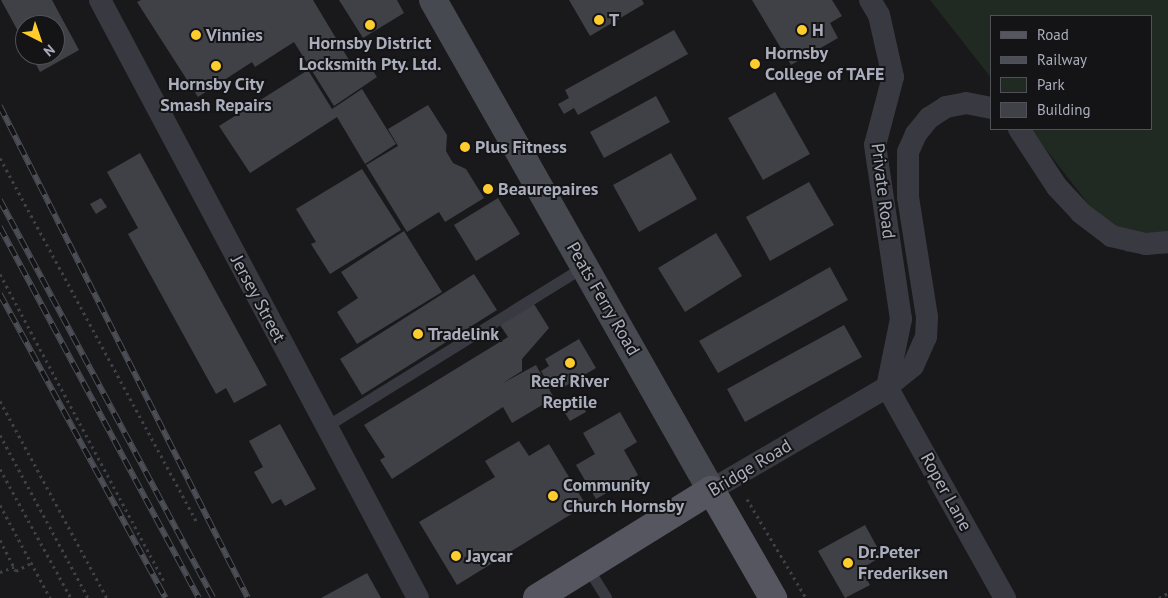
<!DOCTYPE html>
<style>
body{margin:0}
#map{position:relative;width:1168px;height:598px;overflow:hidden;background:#19191b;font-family:"PT Sans",sans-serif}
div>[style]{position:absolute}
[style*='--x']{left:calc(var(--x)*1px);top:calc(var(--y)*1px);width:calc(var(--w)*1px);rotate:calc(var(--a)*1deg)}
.green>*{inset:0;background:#202a22}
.building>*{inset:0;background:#404146}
.path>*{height:3px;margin-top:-1.5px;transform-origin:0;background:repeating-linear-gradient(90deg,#3f4148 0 2.5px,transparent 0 6.5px)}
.service>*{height:11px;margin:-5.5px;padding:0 5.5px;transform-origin:5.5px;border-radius:5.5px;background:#393a41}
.minor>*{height:22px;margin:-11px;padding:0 11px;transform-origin:11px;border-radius:11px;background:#393a41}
.secondary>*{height:28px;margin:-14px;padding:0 14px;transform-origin:14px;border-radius:14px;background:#474951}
.primary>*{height:28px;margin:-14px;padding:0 14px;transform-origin:14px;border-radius:14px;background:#555660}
.rail>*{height:5.5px;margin-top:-2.75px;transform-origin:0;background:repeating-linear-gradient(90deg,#141416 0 11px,#4c4e56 0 22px);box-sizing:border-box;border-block:1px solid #4c4e56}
.dots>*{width:14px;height:14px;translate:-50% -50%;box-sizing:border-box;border:2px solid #141416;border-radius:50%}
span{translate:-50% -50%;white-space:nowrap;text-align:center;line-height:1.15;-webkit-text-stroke:4px #141416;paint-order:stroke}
.poi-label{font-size:18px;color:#aaaebc;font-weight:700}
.left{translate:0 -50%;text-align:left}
.street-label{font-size:18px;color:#aaaebc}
.legend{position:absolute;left:990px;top:15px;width:162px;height:115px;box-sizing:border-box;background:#141416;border:1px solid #505258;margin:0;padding:6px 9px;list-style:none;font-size:15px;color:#aaaebc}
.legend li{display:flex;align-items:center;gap:10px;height:25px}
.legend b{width:25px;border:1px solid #505258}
.north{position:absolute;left:15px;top:15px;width:50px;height:50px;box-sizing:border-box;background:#141416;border:1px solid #505258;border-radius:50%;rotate:139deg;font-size:14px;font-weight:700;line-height:20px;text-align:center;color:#aaaebc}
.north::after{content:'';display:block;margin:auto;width:18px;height:22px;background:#ffcc2d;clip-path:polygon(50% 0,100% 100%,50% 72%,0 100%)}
</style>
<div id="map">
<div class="green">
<div style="clip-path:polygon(930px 0,1168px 0,1168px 254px,1126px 252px,1030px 129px,1152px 129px,1152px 16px,992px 16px,992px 79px)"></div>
</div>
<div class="building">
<div style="clip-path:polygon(1px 0,52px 0,79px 50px,40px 72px,31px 55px,55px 55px,55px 25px,25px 25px,25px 44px)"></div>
<div style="clip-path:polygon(141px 0,313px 0,355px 70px,368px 63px,377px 77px,334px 106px,294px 42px,255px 67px,252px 62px,198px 97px,137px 2px)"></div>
<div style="clip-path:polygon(339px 0,397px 0,404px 13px,363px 38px)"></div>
<div style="clip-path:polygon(569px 0,642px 0,644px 4px,590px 36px)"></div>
<div style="clip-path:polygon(752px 0,832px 0,842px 16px,830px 23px,838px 38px,791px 65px)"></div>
<div style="clip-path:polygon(674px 30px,688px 54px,578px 115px,574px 108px,564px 114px,558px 104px,569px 98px,565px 90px)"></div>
<div style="clip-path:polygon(308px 70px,332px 109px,362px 89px,396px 144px,365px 164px,337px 117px,250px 173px,219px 126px)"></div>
<div style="clip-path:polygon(775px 92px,810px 154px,763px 180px,728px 118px)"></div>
<div style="clip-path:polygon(656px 96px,670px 122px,604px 158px,590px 132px)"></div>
<div style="clip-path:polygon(428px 105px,447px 135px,446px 151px,453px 163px,466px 169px,484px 198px,445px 222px,439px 212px,407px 232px,366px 165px,398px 146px,388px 129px)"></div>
<div style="clip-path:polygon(140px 153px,267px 385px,234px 403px,226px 388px,216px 394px,128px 234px,138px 228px,107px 172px)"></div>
<div style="clip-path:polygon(671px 153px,697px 199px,639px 232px,613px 185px)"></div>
<div style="clip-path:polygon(362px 169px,401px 230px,330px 274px,311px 244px,316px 242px,296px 209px)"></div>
<div style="clip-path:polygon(809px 182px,834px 225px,770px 261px,746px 217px)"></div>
<div style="clip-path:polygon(101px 198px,107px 207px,96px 214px,90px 204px)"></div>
<div style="clip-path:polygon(498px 198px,520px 234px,476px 261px,454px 225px)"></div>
<div style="clip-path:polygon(404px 231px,442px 292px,357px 344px,337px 312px,358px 298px,341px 272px)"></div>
<div style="clip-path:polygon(716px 233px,742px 276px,685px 312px,658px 268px)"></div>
<div style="clip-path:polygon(830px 267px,848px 300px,718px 373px,699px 341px)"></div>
<div style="clip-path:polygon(474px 274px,497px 310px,362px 395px,340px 359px)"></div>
<div style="clip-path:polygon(534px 304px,549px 328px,522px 359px,522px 371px,503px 383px,536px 365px,554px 398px,512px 423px,503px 407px,392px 479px,380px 460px,385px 457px,364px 425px,508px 337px,500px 325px)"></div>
<div style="clip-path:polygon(844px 325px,862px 357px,745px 422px,727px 389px)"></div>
<div style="clip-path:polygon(579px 339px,596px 368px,562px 388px,557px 379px,548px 383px,541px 371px,549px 366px,545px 359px)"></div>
<div style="clip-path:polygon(581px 404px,586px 412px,570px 421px,565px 413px)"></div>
<div style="clip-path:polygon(620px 412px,637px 442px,624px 450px,638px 475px,596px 499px,576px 465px,595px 454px,583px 433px)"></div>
<div style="clip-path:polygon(280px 424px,316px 489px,285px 506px,281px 499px,272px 504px,254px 472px,263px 467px,249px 441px)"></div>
<div style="clip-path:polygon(519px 441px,529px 456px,549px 444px,586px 505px,457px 585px,419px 522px,495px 477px,485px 461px)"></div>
<div style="clip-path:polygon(865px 525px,882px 556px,861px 569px,870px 585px,845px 598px,818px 551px)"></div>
<div style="clip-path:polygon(367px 573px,381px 598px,321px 598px)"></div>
</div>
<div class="path">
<div style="--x:0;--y:158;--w:414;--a:61.6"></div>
<div style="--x:0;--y:274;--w:350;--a:61.9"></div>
<div style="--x:0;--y:401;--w:224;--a:61.5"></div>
<div style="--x:0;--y:435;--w:185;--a:61.6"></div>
<div style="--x:0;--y:469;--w:147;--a:61.2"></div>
<div style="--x:747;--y:499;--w:115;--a:59.2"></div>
<div style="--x:0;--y:505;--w:106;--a:61.7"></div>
<div style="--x:0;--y:540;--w:35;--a:63"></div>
<div style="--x:16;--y:571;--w:17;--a:-28"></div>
<div style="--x:0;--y:572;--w:15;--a:-20"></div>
<div style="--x:1159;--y:598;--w:10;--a:-29"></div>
</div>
<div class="service">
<div style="--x:325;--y:427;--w:306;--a:-31.8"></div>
<div style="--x:587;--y:567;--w:36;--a:58"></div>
</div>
<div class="minor">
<div style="--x:100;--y:0;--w:677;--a:62"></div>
<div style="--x:870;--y:0;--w:17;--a:59"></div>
<div style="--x:879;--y:15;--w:64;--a:77.3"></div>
<div style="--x:893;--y:77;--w:70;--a:104.8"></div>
<div style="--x:875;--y:145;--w:176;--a:81.5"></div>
<div style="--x:901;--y:319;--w:69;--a:101.6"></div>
<div style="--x:1019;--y:129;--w:69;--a:56.8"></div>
<div style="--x:1057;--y:187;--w:35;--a:47"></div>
<div style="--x:1081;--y:213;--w:38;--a:37"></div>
<div style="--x:1111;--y:236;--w:36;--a:13"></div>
<div style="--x:1146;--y:244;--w:22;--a:-5"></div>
<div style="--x:887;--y:387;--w:242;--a:60.8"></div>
<div style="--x:711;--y:490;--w:204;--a:-30.3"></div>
<div style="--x:887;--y:387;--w:33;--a:-39"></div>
<div style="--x:913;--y:366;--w:32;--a:-66"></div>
<div style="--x:926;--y:337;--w:20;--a:-87"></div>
<div style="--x:927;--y:317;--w:121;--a:-99"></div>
<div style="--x:908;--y:197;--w:45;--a:-90"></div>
<div style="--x:908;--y:152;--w:20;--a:-66"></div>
<div style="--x:916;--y:134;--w:21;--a:-51"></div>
<div style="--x:929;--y:118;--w:20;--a:-33"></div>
<div style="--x:946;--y:107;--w:20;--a:-11"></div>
<div style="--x:966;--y:103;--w:26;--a:11"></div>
</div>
<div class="secondary">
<div style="--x:433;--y:0;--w:563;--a:60.43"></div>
</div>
<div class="primary">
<div style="--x:537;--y:598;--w:205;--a:-31.8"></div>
<div style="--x:711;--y:490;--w:125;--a:60.1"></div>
</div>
<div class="rail">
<div style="--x:0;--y:106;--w:551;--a:63.25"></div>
<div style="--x:0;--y:200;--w:451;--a:61.8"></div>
<div style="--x:0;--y:227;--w:421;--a:61.8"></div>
<div style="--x:0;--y:294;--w:346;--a:61.4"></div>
</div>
<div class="dots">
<div style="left:599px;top:20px;background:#ffcc2d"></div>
<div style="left:370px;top:25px;background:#ffcc2d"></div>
<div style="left:802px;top:30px;background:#ffcc2d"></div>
<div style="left:196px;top:35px;background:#ffcc2d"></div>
<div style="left:755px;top:64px;background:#ffcc2d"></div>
<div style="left:216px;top:66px;background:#ffcc2d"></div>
<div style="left:465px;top:147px;background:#ffcc2d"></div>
<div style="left:488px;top:189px;background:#ffcc2d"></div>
<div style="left:418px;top:334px;background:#ffcc2d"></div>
<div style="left:570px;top:363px;background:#ffcc2d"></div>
<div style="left:553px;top:496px;background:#ffcc2d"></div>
<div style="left:456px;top:556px;background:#ffcc2d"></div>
<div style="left:848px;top:563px;background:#ffcc2d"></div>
</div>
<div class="poi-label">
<span class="left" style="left:609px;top:20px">T</span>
<span class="left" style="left:812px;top:30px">H</span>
<span class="left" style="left:206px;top:35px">Vinnies</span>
<span style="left:370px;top:54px">Hornsby District<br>Locksmith Pty. Ltd.</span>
<span class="left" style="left:765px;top:64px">Hornsby<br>College of TAFE</span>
<span style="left:216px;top:95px">Hornsby City<br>Smash Repairs</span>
<span class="left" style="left:475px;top:147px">Plus Fitness</span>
<span class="left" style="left:498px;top:189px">Beaurepaires</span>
<span class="left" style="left:428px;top:334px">Tradelink</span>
<span style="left:570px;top:392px">Reef River<br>Reptile</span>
<span class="left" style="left:563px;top:496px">Community<br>Church Hornsby</span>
<span class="left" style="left:858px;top:563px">Dr.Peter<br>Frederiksen</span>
<span class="left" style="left:466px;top:556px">Jaycar</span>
</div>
<div class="street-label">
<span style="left:883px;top:191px;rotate:83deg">Private Road</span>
<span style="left:258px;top:299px;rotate:62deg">Jersey Street</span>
<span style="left:603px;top:299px;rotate:60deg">Peats Ferry Road</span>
<span style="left:750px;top:468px;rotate:-31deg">Bridge Road</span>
<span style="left:946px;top:492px;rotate:61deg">Roper Lane</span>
</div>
<ul class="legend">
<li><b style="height:6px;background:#555660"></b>Road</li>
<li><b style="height:6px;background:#4c4e56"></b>Railway</li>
<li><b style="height:14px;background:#202a22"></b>Park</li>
<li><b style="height:14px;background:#404146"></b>Building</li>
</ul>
<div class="north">N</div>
</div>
